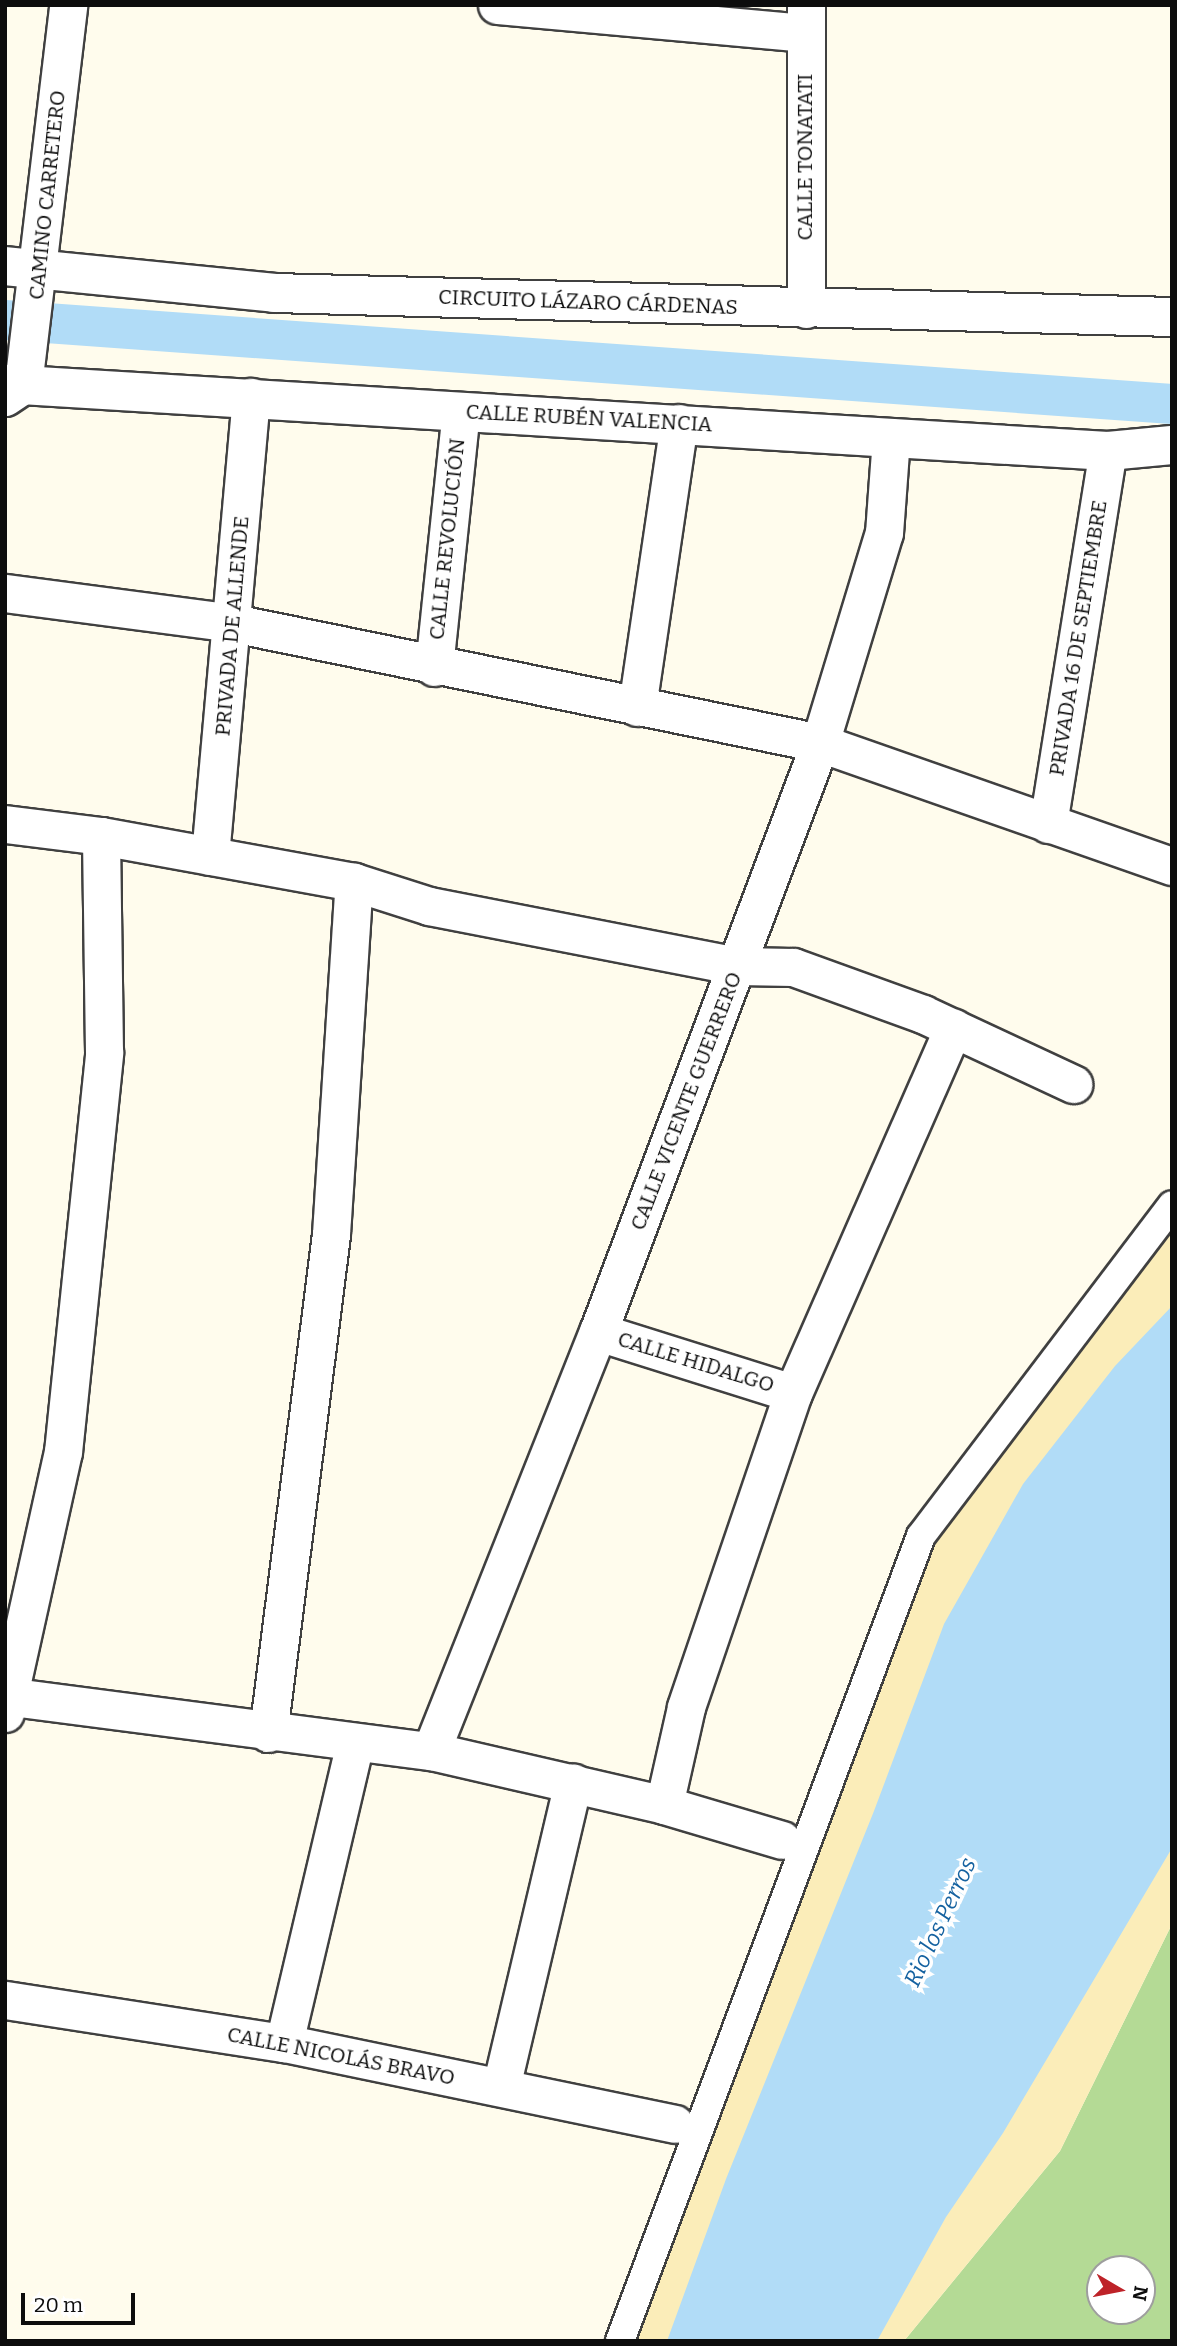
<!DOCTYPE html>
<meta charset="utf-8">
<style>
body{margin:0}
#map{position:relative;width:1177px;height:2346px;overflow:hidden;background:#fffced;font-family:Bitter,serif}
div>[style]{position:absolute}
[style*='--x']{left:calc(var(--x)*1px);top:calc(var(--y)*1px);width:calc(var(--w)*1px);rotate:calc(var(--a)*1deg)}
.forest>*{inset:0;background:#b4da95}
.sand>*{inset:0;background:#fbedb9}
.water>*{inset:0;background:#b1dcf7}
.canal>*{height:40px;margin:-20px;padding:0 20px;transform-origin:20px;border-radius:20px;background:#b1dcf7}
.roads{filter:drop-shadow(2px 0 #404040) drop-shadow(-2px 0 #404040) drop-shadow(0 2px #404040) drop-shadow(0 -2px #404040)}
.pedestrian>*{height:28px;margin:-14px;padding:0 14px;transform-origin:14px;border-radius:14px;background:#fff}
.minor>*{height:37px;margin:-18.5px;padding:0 18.5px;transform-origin:18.5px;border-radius:18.5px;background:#fff}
.tertiary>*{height:38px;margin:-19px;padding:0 19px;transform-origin:19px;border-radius:19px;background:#fff}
span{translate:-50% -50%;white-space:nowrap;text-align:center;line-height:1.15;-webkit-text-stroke:7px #fff;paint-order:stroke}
.street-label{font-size:21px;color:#0d0d0d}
.water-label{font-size:23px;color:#1562a0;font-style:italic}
.frame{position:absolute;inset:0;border:7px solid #0d0d0d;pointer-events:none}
.north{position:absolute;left:1086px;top:2255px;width:70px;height:70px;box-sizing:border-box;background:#fff;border:2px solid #9e9e9e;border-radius:50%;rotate:100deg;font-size:19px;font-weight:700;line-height:28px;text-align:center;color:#0d0d0d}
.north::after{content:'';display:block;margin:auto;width:24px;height:32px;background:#be2329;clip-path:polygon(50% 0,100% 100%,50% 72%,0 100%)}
.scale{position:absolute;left:21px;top:2293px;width:114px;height:32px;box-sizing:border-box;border:4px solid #0d0d0d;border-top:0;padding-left:9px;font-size:21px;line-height:24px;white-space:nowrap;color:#0d0d0d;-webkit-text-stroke:5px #fff;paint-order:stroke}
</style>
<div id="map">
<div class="forest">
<div style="clip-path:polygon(evenodd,1172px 1924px,1172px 2341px,904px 2341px,1060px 2151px,1172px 1924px,1100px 2269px,1142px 2269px,1142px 2311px,1100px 2311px,1100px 2269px)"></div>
</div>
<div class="sand">
<div style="clip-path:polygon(1172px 1205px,1172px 1924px,1060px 2151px,904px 2341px,620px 2341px,921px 1536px)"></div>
</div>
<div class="water">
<div style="clip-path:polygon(1172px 1306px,1172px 1848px,1003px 2133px,946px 2217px,877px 2341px,667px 2341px,726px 2179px,874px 1811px,944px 1624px,1023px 1484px,1115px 1366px)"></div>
</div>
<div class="canal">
<div style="--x:5;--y:320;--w:1170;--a:4.12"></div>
</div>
<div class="roads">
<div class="pedestrian">
<div style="--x:620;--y:2341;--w:859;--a:-69.5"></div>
<div style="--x:921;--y:1536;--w:415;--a:-52.8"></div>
</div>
<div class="minor">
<div style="--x:497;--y:5;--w:309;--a:5.2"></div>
<div style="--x:806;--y:309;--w:304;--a:-90"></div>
<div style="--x:5;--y:397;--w:22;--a:-34"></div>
<div style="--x:23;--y:385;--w:383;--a:-83.2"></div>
<div style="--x:5;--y:593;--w:230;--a:7.5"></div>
<div style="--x:233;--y:623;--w:599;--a:11.55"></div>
<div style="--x:820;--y:743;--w:373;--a:19.3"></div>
<div style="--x:434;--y:667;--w:257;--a:-84"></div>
<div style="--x:637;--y:707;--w:287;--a:-81.6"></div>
<div style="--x:5;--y:824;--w:97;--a:7.1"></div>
<div style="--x:101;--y:836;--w:257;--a:10.3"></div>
<div style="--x:354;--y:882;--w:79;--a:17.7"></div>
<div style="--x:429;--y:906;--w:315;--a:11"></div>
<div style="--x:738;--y:966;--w:55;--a:1"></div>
<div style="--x:793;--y:967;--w:138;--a:19.9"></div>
<div style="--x:923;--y:1014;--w:166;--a:25"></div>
<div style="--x:1048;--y:824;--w:378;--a:-80.9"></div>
<div style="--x:210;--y:856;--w:461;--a:-84.9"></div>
<div style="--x:598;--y:1332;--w:204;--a:17.4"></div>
<div style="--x:5;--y:1696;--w:430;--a:7.4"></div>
<div style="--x:431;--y:1751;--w:239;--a:13"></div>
<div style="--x:664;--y:1805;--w:100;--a:-77.3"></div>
<div style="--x:686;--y:1707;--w:332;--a:-71.2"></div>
<div style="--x:793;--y:1393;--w:399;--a:-66.3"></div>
<div style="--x:5;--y:1713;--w:267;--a:-77.5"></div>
<div style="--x:63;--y:1452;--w:402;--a:-84.1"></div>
<div style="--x:104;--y:1052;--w:216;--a:-90.8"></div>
<div style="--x:268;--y:1733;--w:503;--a:-82.8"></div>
<div style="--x:331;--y:1234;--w:353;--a:-86.3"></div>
<div style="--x:431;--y:1751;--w:451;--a:-68.3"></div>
<div style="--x:598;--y:1332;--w:629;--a:-69.35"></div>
<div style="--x:820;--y:743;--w:220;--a:-73.1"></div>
<div style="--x:884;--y:533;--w:96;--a:-85.8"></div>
<div style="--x:664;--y:1805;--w:123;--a:16.5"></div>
<div style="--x:5;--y:2000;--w:282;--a:8.8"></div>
<div style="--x:284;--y:2043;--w:399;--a:11.7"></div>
<div style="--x:284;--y:2043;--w:309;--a:-76.7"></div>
<div style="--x:501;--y:2087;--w:313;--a:-76.7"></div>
</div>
<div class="tertiary">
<div style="--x:5;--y:266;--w:270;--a:5.7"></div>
<div style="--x:274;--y:293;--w:898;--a:1.53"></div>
<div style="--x:5;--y:384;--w:1105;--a:3.48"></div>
<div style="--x:1108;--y:451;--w:64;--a:-5.4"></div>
</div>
</div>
<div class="street-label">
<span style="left:805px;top:157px;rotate:-90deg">CALLE TONATATI</span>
<span style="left:47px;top:195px;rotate:-84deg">CAMINO CARRETERO</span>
<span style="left:588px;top:302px;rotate:2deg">CIRCUITO LÁZARO CÁRDENAS</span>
<span style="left:589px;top:418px;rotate:3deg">CALLE RUBÉN VALENCIA</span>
<span style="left:447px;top:539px;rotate:-84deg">CALLE REVOLUCIÓN</span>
<span style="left:232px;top:626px;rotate:-85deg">PRIVADA DE ALLENDE</span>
<span style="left:1078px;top:638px;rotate:-81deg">PRIVADA 16 DE SEPTIEMBRE</span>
<span style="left:686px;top:1101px;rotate:-69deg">CALLE VICENTE GUERRERO</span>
<span style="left:696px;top:1362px;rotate:17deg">CALLE HIDALGO</span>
<span style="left:341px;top:2056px;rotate:11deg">CALLE NICOLÁS BRAVO</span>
</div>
<div class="water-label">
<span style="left:940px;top:1922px;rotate:-65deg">Rio los Perros</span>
</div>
<div class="frame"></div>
<div class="north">N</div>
<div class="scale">20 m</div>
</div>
